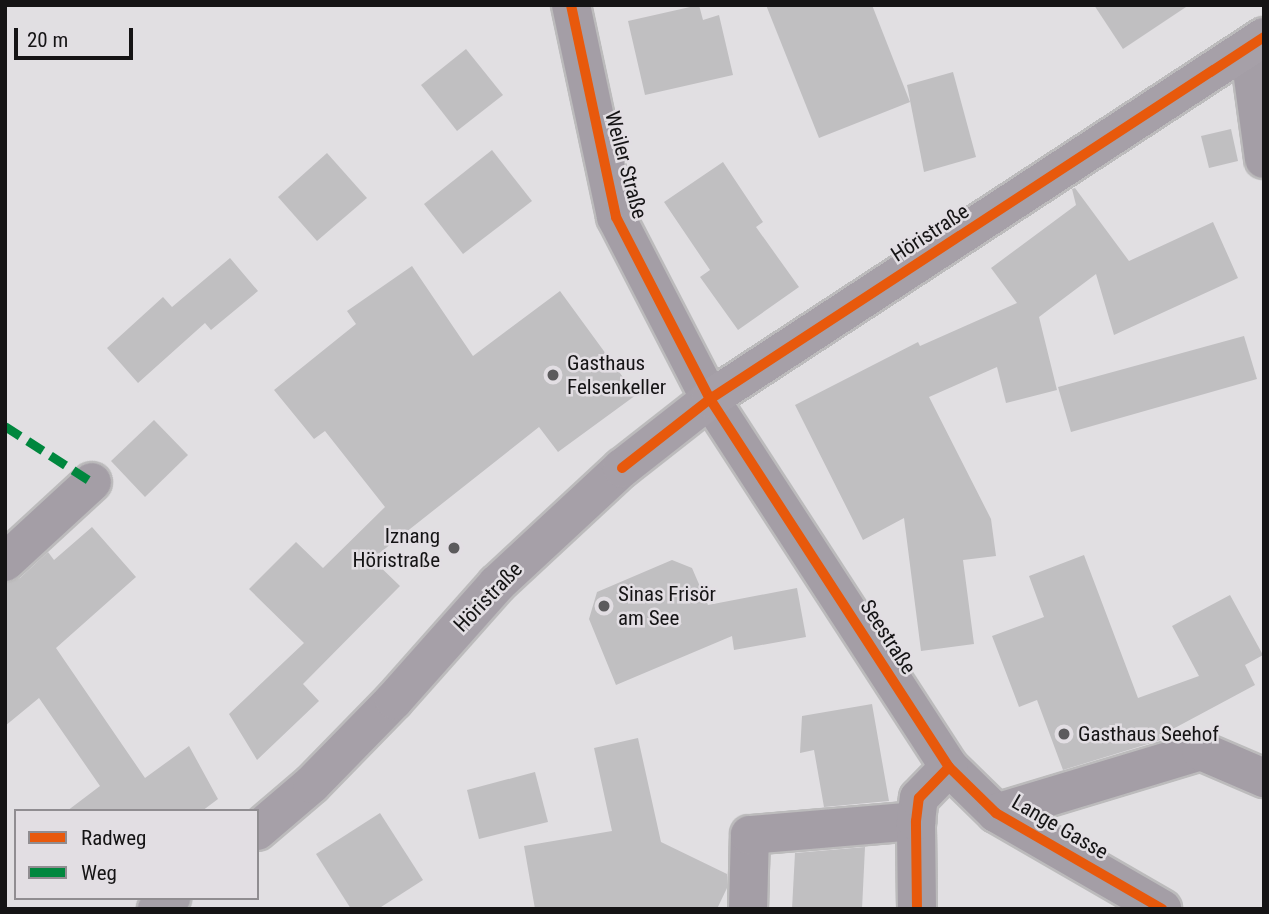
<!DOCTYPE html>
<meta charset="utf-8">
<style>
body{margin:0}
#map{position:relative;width:1269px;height:914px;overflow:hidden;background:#e1dfe2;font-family:"Roboto Condensed",sans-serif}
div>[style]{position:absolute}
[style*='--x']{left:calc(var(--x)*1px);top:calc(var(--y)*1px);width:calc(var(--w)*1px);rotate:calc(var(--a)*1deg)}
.building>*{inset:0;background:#c0bfc1}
.roads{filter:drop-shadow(2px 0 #bcbbbc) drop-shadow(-2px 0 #bcbbbc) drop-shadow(0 2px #bcbbbc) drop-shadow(0 -2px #bcbbbc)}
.minor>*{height:38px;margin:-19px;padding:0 19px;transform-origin:19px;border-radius:19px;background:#a49ea6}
.major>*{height:38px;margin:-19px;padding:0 19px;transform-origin:19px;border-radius:19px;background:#a6a0a8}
.quiet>*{height:9px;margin-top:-4.5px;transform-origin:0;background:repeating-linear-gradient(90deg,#00873e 0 18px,transparent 0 27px)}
.cycleway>*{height:10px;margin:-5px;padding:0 5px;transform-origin:5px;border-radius:5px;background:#e8590c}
.dots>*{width:19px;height:19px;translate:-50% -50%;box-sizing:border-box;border:4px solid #e2dee3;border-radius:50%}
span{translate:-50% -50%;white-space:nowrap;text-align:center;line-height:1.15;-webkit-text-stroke:5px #e2dee3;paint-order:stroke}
.street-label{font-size:21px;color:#151415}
.poi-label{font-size:21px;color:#151415}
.left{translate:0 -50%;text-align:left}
.right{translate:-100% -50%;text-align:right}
.frame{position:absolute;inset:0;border:7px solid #151415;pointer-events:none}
.legend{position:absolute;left:14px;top:809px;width:245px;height:91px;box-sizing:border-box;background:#e2dee3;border:2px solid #908d91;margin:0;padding:9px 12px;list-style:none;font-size:21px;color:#151415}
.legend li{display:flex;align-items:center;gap:14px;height:35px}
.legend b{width:35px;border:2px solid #908d91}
.scale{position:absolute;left:14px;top:28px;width:119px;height:32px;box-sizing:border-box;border:4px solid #151415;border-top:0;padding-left:9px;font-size:21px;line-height:24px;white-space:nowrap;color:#151415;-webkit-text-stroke:5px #e2dee3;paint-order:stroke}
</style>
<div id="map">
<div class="building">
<div style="clip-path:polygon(699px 5px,703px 20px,719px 15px,733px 75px,645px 95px,628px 21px)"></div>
<div style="clip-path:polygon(766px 5px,872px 5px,910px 102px,819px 138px)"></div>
<div style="clip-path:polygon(1094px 5px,1189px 5px,1123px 49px)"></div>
<div style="clip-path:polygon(466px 49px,503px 95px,457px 131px,421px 85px)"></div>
<div style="clip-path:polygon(953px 72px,976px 157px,924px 172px,907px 85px)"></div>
<div style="clip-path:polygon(1231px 129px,1238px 161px,1209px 168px,1201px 136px)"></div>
<div style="clip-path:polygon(492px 150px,532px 201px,463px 254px,424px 204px)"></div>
<div style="clip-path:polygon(327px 153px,367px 198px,317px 241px,278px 197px)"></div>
<div style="clip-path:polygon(723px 162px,763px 222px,756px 227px,799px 287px,738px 330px,700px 277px,710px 270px,664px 202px)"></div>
<div style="clip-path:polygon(1075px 188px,1129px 261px,1213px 222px,1238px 278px,1114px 335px,1096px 274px,1039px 317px,1057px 390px,1006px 403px,997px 367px,929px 397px,991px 519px,996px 556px,963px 560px,974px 644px,921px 651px,904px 518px,863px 540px,795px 405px,918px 342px,920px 346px,1017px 303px,991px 268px,1076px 205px,1072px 189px)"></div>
<div style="clip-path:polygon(230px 258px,258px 291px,211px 330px,205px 323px,138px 383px,107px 348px,163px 297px,172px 307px)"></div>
<div style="clip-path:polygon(412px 266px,473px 356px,560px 291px,636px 395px,558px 452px,539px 427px,372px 559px,400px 586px,303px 684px,319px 701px,257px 760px,229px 714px,304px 643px,249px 589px,296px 542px,323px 568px,385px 507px,325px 431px,314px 439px,274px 390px,356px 324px,347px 311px)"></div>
<div style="clip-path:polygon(1244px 336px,1257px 379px,1071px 432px,1058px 387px)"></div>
<div style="clip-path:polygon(154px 420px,188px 455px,145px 497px,111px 461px)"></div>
<div style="clip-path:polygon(92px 527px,136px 577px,56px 648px,145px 778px,189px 746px,218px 799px,202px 811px,67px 811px,100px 786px,39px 698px,5px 726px,5px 583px,20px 578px,48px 552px,54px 560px)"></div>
<div style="clip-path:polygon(1084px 555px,1138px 698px,1199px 676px,1172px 626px,1230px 595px,1263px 655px,1245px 665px,1255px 685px,1171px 730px,1174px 736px,1063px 770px,1037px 700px,1019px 707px,992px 636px,1044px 617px,1029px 576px)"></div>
<div style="clip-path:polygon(672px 560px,692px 568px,708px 605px,797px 588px,806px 637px,734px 650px,732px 636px,616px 685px,589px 619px,597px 592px)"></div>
<div style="clip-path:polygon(872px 704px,889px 801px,824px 807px,814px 750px,800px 753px,802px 716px)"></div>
<div style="clip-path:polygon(638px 738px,661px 842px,727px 874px,727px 888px,717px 909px,535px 909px,524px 846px,612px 831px,594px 748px)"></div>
<div style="clip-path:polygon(535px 772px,548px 822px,479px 839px,467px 790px)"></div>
<div style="clip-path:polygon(380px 813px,423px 880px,378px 909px,351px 909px,316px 854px)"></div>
<div style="clip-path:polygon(865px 847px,862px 909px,792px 909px,795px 853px)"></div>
</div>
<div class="roads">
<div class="minor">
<div style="--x:571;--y:5;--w:217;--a:78"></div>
<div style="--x:616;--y:217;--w:205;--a:62.7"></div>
<div style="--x:710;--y:399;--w:439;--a:57"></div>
<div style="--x:949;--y:767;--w:66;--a:44.4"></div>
<div style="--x:996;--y:813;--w:192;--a:30"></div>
<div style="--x:1249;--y:48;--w:112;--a:82.3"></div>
<div style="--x:5;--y:562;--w:118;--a:-42.6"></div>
<div style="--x:996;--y:813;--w:214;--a:-16.8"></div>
<div style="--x:1201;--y:751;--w:69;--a:23.2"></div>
<div style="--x:748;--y:909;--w:74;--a:-88.5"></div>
<div style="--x:750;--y:835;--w:167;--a:-4.8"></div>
<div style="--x:917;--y:909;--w:88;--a:-90.7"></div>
<div style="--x:916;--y:821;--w:23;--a:-83"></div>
<div style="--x:919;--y:798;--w:43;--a:-45.9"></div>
</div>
<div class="major">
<div style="--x:257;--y:831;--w:72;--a:-40.5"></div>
<div style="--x:312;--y:784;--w:117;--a:-45.7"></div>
<div style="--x:394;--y:700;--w:155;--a:-48.4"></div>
<div style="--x:497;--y:584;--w:171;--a:-42.9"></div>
<div style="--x:622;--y:468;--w:112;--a:-38.1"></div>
<div style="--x:710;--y:399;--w:662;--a:-33.16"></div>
<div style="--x:157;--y:909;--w:18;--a:-38"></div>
</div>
</div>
<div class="quiet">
<div style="--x:5;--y:426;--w:103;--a:32.8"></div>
</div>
<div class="cycleway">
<div style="--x:571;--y:5;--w:217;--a:78"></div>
<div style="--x:616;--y:217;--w:205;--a:62.7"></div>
<div style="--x:710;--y:399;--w:439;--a:57"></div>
<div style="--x:949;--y:767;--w:66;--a:44.4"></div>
<div style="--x:996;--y:813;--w:192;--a:30"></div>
<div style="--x:622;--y:468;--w:112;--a:-38.1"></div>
<div style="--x:710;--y:399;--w:662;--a:-33.16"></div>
<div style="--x:917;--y:909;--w:88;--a:-90.7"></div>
<div style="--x:916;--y:821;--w:23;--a:-83"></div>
<div style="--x:919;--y:798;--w:43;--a:-45.9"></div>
</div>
<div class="dots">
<div style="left:553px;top:375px;background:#5c5b5d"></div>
<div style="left:454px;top:548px;background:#5c5b5d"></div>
<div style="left:604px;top:606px;background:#5c5b5d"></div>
<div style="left:1064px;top:734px;background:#5c5b5d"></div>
</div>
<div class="street-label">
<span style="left:626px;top:165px;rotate:75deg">Weiler Straße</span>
<span style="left:930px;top:233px;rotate:-33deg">Höristraße</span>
<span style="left:488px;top:597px;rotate:-46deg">Höristraße</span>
<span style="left:888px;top:637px;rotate:57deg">Seestraße</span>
<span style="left:1060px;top:827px;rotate:30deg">Lange Gasse</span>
</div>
<div class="poi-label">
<span class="left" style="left:567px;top:375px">Gasthaus<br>Felsenkeller</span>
<span class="right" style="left:440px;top:548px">Iznang<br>Höristraße</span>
<span class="left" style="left:618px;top:606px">Sinas Frisör<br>am See</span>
<span class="left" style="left:1078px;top:734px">Gasthaus Seehof</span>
</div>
<div class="frame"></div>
<ul class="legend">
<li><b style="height:9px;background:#e8590c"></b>Radweg</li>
<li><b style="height:9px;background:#00873e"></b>Weg</li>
</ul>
<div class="scale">20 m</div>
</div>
